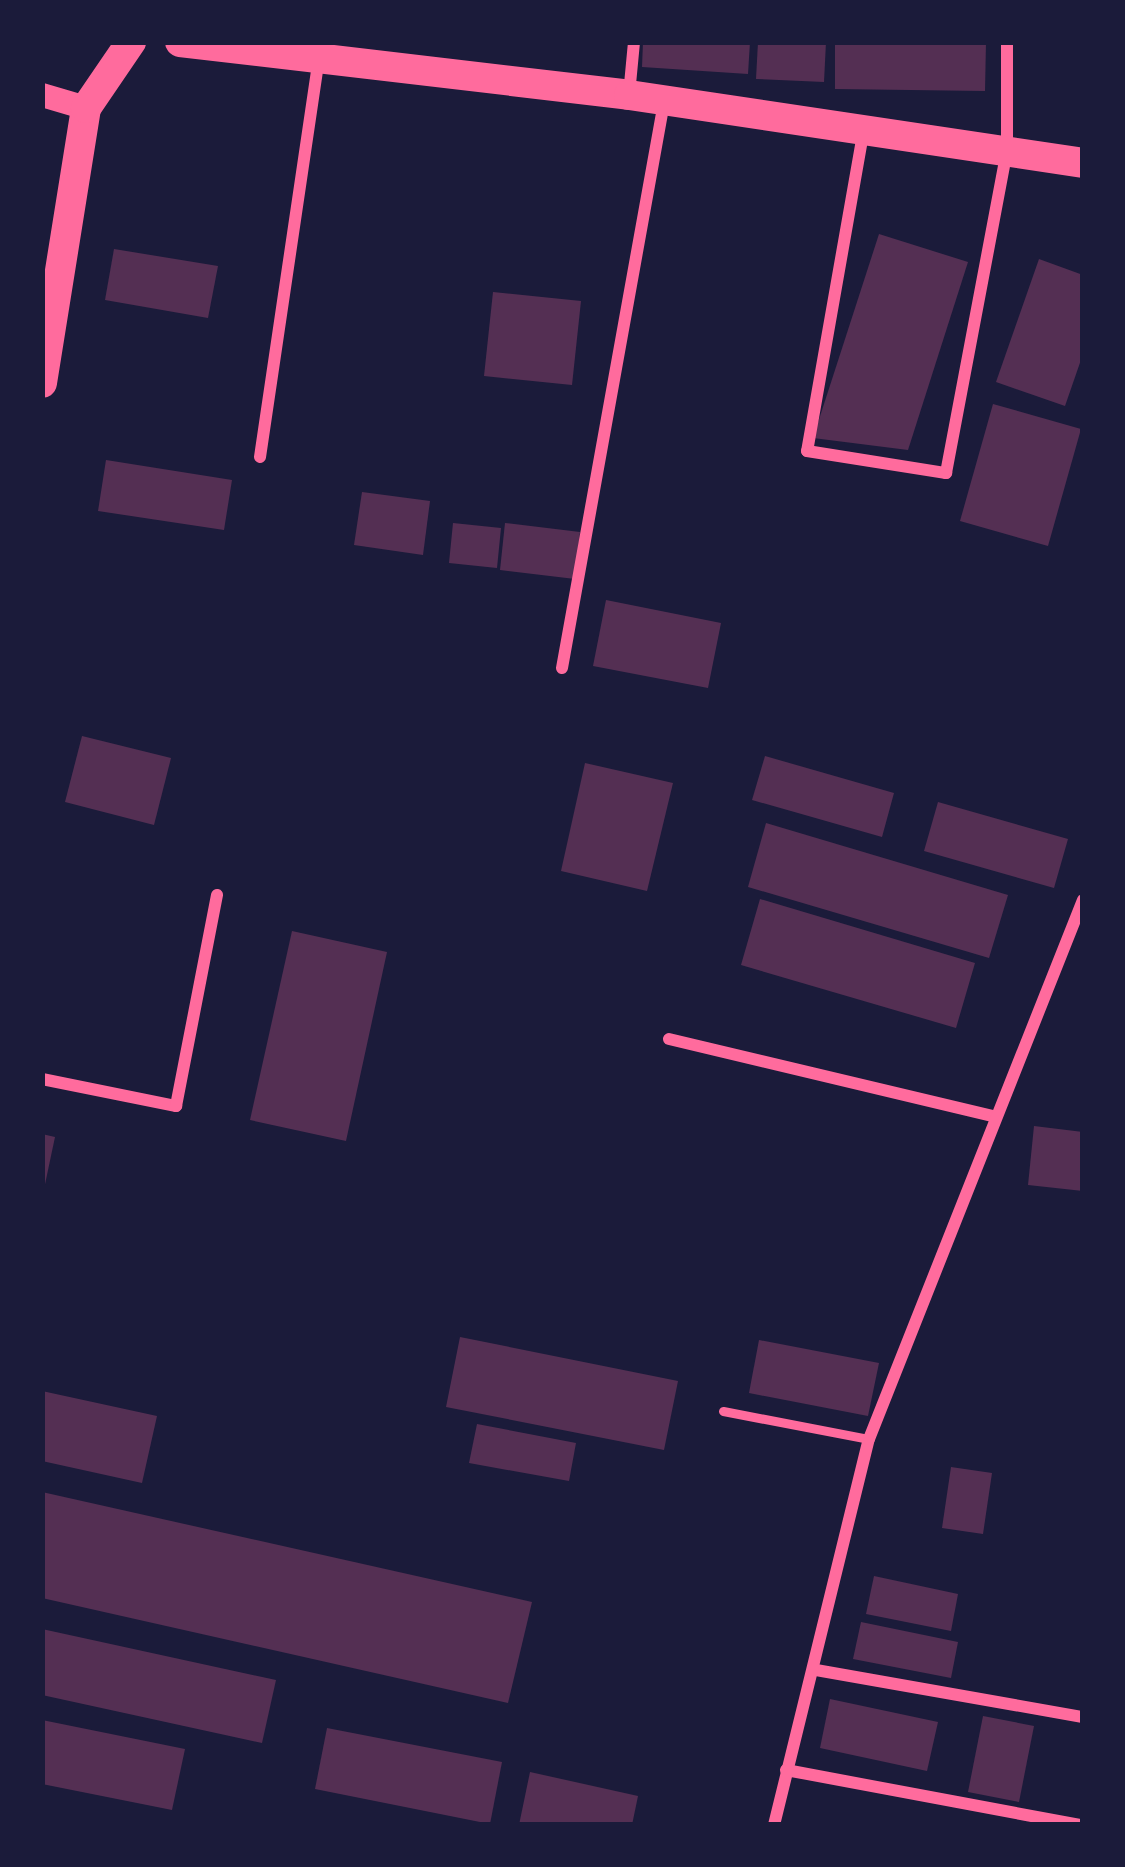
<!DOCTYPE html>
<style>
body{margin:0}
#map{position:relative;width:1125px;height:1867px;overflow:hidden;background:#1b1b3a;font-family:Literata,serif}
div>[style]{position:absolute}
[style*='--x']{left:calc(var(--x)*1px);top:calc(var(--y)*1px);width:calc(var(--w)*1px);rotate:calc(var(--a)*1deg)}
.building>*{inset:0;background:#542f53}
.service>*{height:9px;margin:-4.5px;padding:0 4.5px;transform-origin:4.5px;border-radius:4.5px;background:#ff6b9d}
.minor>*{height:12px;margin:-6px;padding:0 6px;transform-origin:6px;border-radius:6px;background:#ff6b9d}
.secondary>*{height:24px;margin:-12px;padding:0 12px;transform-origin:12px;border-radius:12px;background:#ff6b9d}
.primary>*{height:30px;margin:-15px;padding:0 15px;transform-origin:15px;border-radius:15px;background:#ff6b9d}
span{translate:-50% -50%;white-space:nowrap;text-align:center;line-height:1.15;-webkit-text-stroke:12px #1b1b3a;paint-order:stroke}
.frame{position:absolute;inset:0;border:45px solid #1b1b3a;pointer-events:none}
</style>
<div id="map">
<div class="building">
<div style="clip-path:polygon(643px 42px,750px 42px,748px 74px,642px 67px)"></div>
<div style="clip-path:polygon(758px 42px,826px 42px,824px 82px,756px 79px)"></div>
<div style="clip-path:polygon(835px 42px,986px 42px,985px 91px,835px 89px)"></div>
<div style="clip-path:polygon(879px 234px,968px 262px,908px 450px,813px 438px)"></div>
<div style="clip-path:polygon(114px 249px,218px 266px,208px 318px,105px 300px)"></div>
<div style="clip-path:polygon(1039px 259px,1083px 275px,1083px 354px,1065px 406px,996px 382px)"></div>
<div style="clip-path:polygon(493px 292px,581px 301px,572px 385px,484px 376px)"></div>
<div style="clip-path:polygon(993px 404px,1081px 429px,1048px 546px,960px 521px)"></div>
<div style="clip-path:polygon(106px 460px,232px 480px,224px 530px,98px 511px)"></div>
<div style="clip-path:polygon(362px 492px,430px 501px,423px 555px,354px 545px)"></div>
<div style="clip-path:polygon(453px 523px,501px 528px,497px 568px,449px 563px)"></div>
<div style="clip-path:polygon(505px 523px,580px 532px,575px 579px,500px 570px)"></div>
<div style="clip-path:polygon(606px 600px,721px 623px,708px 688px,593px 666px)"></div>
<div style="clip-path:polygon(82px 736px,171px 758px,154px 825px,65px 802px)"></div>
<div style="clip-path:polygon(765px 756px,894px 793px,882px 837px,752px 800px)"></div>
<div style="clip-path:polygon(585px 763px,673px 783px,647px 891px,561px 871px)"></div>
<div style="clip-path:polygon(938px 802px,1068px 839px,1054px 888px,924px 851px)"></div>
<div style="clip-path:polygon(766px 823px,1008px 895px,989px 958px,748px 887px)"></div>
<div style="clip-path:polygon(760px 899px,975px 963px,956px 1028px,741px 965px)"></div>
<div style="clip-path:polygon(292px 931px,387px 952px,346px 1141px,250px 1120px)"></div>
<div style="clip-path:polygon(1034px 1126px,1083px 1132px,1083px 1191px,1028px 1185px)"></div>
<div style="clip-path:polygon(42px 1134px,55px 1137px,44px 1189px,42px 1189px)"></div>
<div style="clip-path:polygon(460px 1337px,678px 1381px,664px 1450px,446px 1407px)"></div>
<div style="clip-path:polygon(759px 1340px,879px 1363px,868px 1416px,749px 1393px)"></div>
<div style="clip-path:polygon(42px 1391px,157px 1416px,142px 1483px,42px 1461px)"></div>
<div style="clip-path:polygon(477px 1424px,576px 1443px,569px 1481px,469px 1463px)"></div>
<div style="clip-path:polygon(951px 1467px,992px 1473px,983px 1534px,942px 1528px)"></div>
<div style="clip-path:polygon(42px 1492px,532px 1602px,508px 1703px,42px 1598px)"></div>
<div style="clip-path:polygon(874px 1576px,958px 1594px,951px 1631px,866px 1614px)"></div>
<div style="clip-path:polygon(861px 1622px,958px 1642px,951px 1678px,853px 1659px)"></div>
<div style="clip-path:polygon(42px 1629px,276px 1680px,262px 1743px,42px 1695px)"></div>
<div style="clip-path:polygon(830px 1699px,938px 1722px,927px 1771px,820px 1748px)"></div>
<div style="clip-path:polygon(983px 1716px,1034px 1726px,1019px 1802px,968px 1792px)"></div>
<div style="clip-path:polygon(42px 1720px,185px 1749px,172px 1810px,42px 1784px)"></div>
<div style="clip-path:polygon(327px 1728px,502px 1762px,490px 1824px,315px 1789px)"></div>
<div style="clip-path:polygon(530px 1772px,638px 1796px,632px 1825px,519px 1825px)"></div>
</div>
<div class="service">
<div style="--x:723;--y:1411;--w:149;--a:10.9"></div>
</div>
<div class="minor">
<div style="--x:629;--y:95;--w:53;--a:-84.6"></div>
<div style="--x:863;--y:134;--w:322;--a:100"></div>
<div style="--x:807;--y:451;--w:141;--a:9"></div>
<div style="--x:946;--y:473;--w:329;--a:-79.3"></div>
<div style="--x:1007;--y:150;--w:108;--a:-90"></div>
<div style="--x:260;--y:457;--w:419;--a:-81.6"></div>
<div style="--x:562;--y:668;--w:575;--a:-79.78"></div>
<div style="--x:669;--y:1039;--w:332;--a:13.4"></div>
<div style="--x:42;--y:1079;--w:137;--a:11.4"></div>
<div style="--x:176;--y:1106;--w:215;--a:-79"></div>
<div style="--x:816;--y:1670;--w:271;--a:10"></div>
<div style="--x:786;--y:1770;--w:299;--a:10.6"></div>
<div style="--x:774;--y:1825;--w:398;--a:-76.2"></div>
<div style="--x:869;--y:1439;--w:580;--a:-68.35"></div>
</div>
<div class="secondary">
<div style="--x:42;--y:95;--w:46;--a:16.5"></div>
</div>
<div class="primary">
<div style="--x:180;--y:42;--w:452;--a:6.7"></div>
<div style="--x:629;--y:95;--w:459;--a:8.5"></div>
<div style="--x:42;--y:383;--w:278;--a:-80.9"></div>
<div style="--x:86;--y:108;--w:80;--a:-55.7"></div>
</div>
<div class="frame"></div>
</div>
